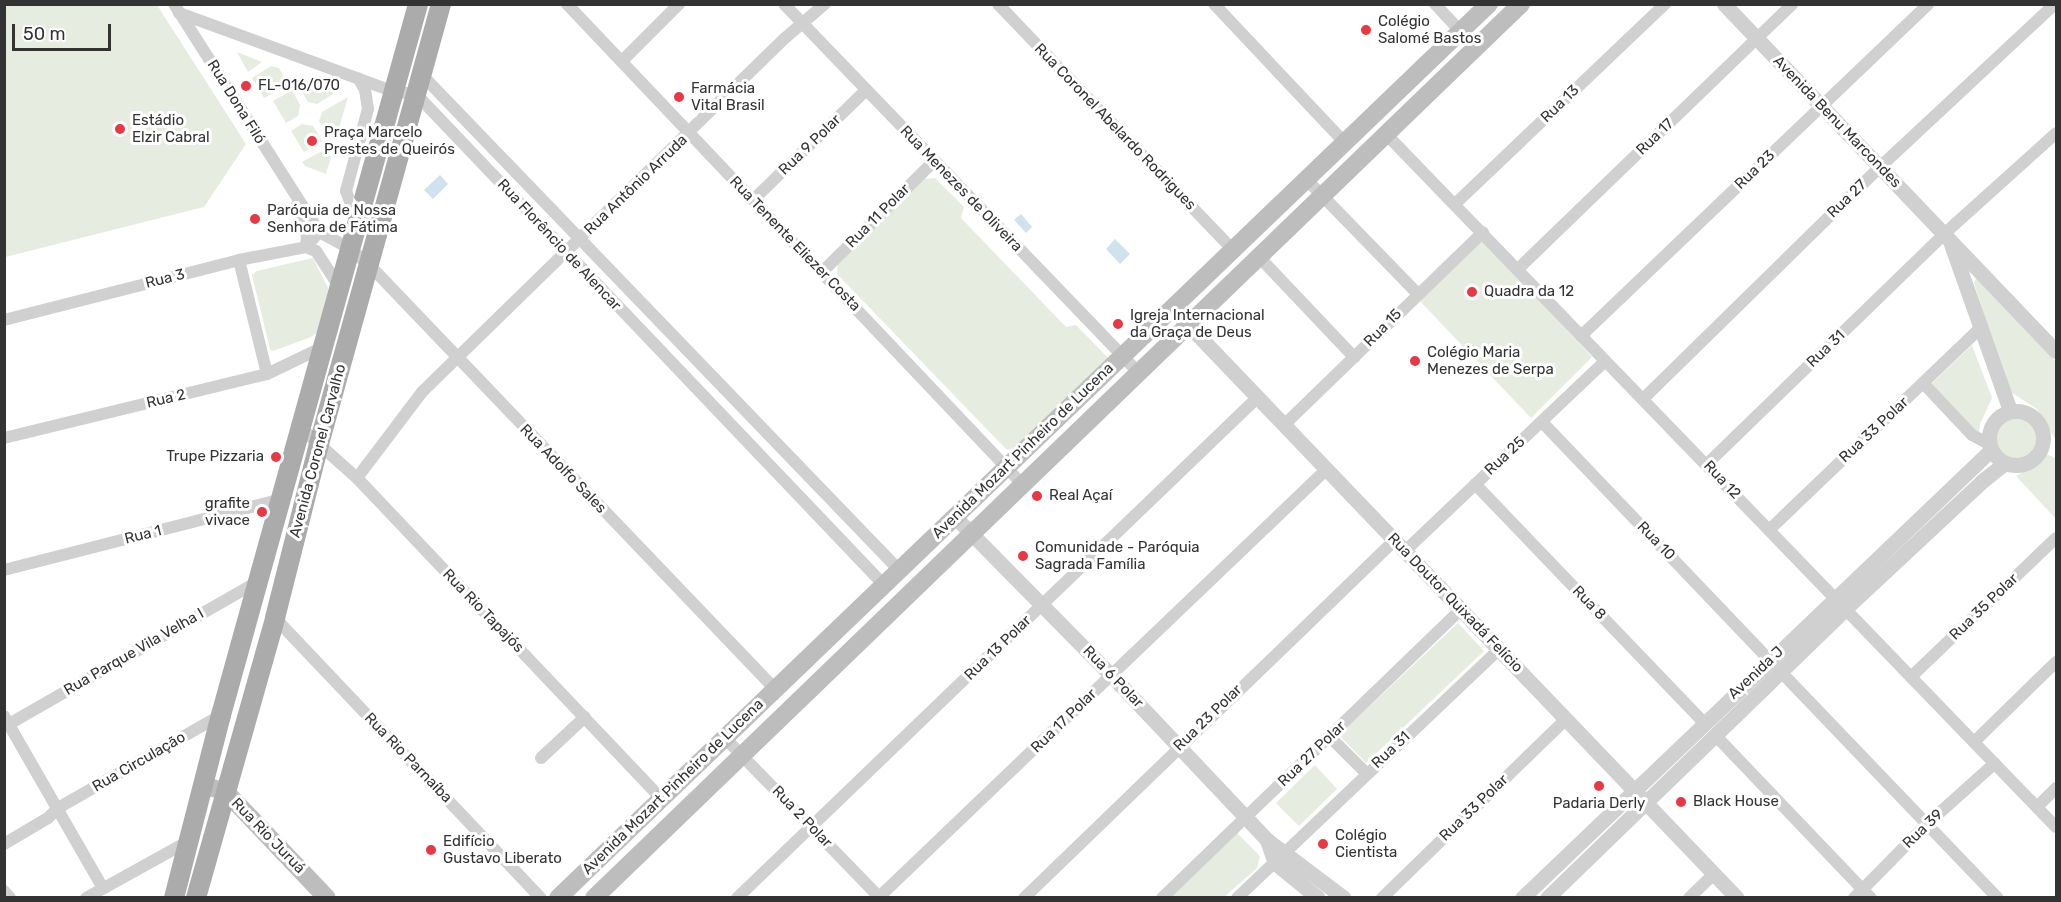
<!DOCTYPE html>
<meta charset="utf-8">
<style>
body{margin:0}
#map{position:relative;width:2061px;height:902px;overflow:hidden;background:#fff;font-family:Rubik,sans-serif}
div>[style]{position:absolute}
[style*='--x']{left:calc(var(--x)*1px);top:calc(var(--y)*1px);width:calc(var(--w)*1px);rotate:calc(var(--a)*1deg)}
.green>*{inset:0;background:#e6ecdf}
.round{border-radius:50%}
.water>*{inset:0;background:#cfe2ee}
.minor>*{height:12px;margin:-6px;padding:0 6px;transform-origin:6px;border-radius:6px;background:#d0d0d0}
.tertiary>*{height:15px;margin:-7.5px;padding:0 7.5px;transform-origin:7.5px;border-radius:7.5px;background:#d0d0d0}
.tertiary>.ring{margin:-7.5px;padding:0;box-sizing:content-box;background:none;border:15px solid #d0d0d0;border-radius:50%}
.secondary>*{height:18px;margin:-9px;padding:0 9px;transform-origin:9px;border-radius:9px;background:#bdbdbd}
.primary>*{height:20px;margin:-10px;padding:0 10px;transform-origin:10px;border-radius:10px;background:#ababab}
.dots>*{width:16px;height:16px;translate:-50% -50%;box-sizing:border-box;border:3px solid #fff;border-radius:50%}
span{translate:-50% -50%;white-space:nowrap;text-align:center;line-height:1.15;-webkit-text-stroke:6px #fff;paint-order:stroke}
.poi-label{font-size:15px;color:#333}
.left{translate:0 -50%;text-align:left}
.right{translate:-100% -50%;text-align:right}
.street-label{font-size:15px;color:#333}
.frame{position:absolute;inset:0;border:6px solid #333;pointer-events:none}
.scale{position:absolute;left:12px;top:24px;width:99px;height:27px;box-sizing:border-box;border:3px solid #333;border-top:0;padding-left:8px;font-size:18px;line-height:21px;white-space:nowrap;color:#333;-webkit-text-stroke:4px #fff;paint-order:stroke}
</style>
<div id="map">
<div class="green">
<div style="clip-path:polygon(4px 5px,157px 5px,246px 144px,204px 207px,5px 257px)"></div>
<div style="clip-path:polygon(237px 52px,262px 62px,248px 72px)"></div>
<div style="clip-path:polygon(271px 66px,279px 68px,288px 84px,264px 98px,252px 78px)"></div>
<div style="clip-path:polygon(310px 80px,338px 91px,317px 104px,308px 102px,299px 86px)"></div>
<div style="clip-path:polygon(292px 90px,300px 105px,298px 116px,286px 123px,273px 101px)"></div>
<div style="clip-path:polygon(348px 97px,338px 131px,329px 137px,319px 121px,322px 112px)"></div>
<div style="clip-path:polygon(302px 124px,313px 126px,322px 141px,304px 152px,291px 131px)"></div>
<div style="clip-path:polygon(326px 149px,331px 157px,326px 174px,305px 166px,302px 162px)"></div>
<div style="clip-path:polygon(935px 178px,964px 207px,961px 218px,1066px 327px,1076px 325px,1109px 359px,1018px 450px,1006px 449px,837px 274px,838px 261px,924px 179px)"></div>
<div style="clip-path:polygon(1483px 240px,1592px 357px,1531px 418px,1419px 300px)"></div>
<div style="clip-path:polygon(313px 258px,330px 292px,319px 331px,311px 337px,273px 351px,270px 349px,252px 275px,257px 271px)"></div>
<div style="clip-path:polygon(1976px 278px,1980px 278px,2056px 362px,2056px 440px,2037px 409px,2012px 393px,2006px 384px,1974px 283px)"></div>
<div style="clip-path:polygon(1972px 345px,1992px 398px,1980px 424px,1979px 434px,1929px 386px)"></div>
<div class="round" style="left:1994px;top:415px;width:44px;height:44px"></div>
<div style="clip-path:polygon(2046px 454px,2056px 458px,2056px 519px,2016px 476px,2040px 463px)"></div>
<div style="clip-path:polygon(1458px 623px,1484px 651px,1366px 763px,1339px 735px)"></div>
<div style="clip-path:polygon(1315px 765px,1337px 789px,1299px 826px,1276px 803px)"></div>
<div style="clip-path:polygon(1237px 833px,1260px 856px,1257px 868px,1224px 897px,1168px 898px)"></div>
</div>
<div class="water">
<div style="clip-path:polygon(440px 175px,448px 184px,433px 199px,424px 190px)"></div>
<div style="clip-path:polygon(1021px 214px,1032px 227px,1026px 233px,1014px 220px)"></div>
<div style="clip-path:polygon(1115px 239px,1130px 254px,1120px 264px,1106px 249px)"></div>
</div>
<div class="minor">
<div style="--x:174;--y:4;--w:270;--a:57.5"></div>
<div style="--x:319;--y:232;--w:36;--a:28"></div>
<div style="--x:351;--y:249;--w:35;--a:43"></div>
<div style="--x:377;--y:273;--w:576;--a:46.27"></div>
<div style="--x:567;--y:4;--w:661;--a:46.53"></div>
<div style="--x:784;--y:4;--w:512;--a:46.11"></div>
<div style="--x:998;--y:4;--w:340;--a:46.3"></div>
<div style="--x:1214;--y:4;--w:192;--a:46.7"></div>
<div style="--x:1435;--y:4;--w:60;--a:47"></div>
<div style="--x:179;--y:13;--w:230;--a:20.1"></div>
<div style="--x:395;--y:92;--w:21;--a:5"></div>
<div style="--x:416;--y:94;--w:677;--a:46.38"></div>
<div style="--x:622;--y:61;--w:81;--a:-45"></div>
<div style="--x:422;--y:75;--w:686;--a:46.06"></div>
<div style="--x:1386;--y:134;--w:964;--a:45.97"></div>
<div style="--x:1308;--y:181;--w:158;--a:45.8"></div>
<div style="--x:753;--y:200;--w:158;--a:-44.2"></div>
<div style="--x:1455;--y:204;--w:290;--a:-43.6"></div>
<div style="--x:296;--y:206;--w:32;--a:70"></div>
<div style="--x:307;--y:236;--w:11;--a:95"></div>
<div style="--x:357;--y:221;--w:32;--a:-110"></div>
<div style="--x:346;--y:191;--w:85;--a:-75"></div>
<div style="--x:368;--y:109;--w:19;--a:-99"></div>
<div style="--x:365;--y:90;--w:13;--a:-119"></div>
<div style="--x:306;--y:247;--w:11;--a:22"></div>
<div style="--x:316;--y:251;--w:44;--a:57"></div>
<div style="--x:1260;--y:258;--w:137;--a:46.5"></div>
<div style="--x:239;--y:260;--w:117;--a:76.2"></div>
<div style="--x:1518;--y:269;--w:381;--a:-44"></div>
<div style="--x:822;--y:272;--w:158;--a:-44.7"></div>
<div style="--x:4;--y:320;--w:243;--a:-14.3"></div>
<div style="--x:239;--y:260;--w:68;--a:-11"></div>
<div style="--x:306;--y:247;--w:20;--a:-49"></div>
<div style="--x:1581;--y:336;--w:480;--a:-43.7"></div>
<div style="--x:1923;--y:383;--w:71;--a:46.7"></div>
<div style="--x:1972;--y:435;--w:19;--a:28"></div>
<div style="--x:1644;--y:398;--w:330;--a:-44.4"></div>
<div style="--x:1880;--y:167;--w:239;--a:-43"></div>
<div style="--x:1542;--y:422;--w:330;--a:46.3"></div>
<div style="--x:1284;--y:425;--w:277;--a:-44.1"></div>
<div style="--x:301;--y:428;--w:75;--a:41.8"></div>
<div style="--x:357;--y:478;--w:441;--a:46.5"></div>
<div style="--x:4;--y:438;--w:271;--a:-13.7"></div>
<div style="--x:267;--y:374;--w:62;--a:-25.7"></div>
<div style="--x:1707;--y:464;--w:330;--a:-44.1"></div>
<div style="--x:1944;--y:234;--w:151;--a:-42"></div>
<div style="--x:357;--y:478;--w:108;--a:-52.9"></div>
<div style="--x:422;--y:392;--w:507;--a:-44.28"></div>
<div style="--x:785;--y:38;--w:52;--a:-40.4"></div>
<div style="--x:1475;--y:484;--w:330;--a:46.2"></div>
<div style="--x:1769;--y:530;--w:291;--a:-43.7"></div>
<div style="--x:1405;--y:551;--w:276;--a:-43.5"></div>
<div style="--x:4;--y:570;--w:287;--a:-14.3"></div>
<div style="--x:275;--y:618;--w:386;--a:46.5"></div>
<div style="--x:1781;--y:672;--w:313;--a:46.2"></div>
<div style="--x:1912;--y:676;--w:199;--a:-43.8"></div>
<div style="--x:4;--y:716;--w:198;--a:60.1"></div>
<div style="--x:9;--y:724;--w:289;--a:-29.8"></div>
<div style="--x:1715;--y:735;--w:226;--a:46.3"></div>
<div style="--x:724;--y:737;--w:224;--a:45.9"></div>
<div style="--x:1330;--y:737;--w:51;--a:45"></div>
<div style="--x:1974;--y:742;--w:115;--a:-44.3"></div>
<div style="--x:541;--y:758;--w:60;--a:-43"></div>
<div style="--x:2037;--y:807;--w:27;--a:-45"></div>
<div style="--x:4;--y:844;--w:51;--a:-30.6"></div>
<div style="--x:48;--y:818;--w:14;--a:-45"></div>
<div style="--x:58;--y:808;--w:188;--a:-29.7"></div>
<div style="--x:4;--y:891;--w:9;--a:49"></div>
<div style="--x:86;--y:898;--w:118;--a:-29"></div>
<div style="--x:737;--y:898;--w:723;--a:-43.88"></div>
<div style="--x:878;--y:898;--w:621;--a:-43.7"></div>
<div style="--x:1024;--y:898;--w:516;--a:-43.98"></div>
<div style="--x:1162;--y:898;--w:416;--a:-44"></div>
<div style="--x:1237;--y:898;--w:361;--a:-43.5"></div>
<div style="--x:1382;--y:898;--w:257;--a:-44.2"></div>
<div style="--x:1689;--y:898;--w:35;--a:-44"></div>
<div style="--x:1854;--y:898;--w:104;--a:-45.4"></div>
<div style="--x:1927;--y:824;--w:91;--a:-41.9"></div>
</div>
<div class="tertiary">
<div style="--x:1724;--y:4;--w:480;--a:46.3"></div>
<div style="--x:1951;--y:244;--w:177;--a:70.5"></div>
<div style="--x:1173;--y:309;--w:815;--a:46.24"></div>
<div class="ring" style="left:1989px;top:411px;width:39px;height:39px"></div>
<div style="--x:955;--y:517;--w:223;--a:45.4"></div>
<div style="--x:1112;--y:676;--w:226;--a:46.6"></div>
<div style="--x:1267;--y:840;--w:96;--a:37"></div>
<div style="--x:1267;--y:840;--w:24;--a:71"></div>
<div style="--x:1275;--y:863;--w:55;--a:39.1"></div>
<div style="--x:1522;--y:898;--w:649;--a:-43.69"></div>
<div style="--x:1547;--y:898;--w:417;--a:-44.1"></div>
<div style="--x:1846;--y:608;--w:186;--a:-43"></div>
<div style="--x:1982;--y:481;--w:29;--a:-38"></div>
</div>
<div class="secondary">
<div style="--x:203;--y:785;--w:24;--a:17"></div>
<div style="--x:226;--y:792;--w:146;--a:46.4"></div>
<div style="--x:558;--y:898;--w:1291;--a:-43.84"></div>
<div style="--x:594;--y:898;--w:1288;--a:-43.96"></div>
</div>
<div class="primary">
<div style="--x:174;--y:898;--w:189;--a:-75.6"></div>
<div style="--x:221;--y:715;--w:738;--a:-74.51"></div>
<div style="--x:196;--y:898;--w:291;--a:-74.2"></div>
<div style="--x:275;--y:618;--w:179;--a:-75.8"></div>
<div style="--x:319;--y:444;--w:457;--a:-74.5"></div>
</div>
<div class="dots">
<div style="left:1366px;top:30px;background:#e63946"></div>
<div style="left:246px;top:86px;background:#e63946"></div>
<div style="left:679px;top:97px;background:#e63946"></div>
<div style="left:120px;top:129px;background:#e63946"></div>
<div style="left:312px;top:141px;background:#e63946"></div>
<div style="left:255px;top:219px;background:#e63946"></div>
<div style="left:1472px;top:292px;background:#e63946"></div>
<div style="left:1118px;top:324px;background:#e63946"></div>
<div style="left:1415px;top:361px;background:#e63946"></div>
<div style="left:276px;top:457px;background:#e63946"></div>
<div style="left:1037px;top:496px;background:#e63946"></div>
<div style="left:262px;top:512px;background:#e63946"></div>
<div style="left:1023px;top:556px;background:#e63946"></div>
<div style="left:1599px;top:786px;background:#e63946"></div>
<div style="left:1681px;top:802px;background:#e63946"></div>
<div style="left:1323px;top:844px;background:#e63946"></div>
<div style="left:431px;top:850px;background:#e63946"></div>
</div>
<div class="poi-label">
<span class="left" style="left:1378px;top:30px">Colégio<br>Salomé Bastos</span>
<span class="left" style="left:258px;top:86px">FL-016/070</span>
<span class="left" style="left:691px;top:97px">Farmácia<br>Vital Brasil</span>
<span class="left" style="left:132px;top:129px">Estádio<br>Elzir Cabral</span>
<span class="left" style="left:324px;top:141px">Praça Marcelo<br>Prestes de Queirós</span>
<span class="left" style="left:267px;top:219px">Paróquia de Nossa<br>Senhora de Fátima</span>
<span class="left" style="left:1484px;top:292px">Quadra da 12</span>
<span class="left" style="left:1130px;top:324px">Igreja Internacional<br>da Graça de Deus</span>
<span class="left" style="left:1427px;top:361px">Colégio Maria<br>Menezes de Serpa</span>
<span class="right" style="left:264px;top:457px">Trupe Pizzaria</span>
<span class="left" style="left:1049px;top:496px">Real Açaí</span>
<span class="right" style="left:250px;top:512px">grafite<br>vivace</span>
<span class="left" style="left:1035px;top:556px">Comunidade - Paróquia<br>Sagrada Família</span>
<span class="left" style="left:1693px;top:802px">Black House</span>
<span style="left:1599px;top:804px">Padaria Derly</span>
<span class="left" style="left:1335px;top:844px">Colégio<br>Cientista</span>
<span class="left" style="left:443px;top:850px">Edifício<br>Gustavo Liberato</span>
</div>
<div class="street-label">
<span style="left:236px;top:102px;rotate:58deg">Rua Dona Filó</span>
<span style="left:1560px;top:104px;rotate:-44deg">Rua 13</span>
<span style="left:1837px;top:122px;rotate:46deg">Avenida Benu Marcondes</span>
<span style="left:1115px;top:127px;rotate:46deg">Rua Coronel Abelardo Rodrigues</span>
<span style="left:1655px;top:137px;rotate:-44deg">Rua 17</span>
<span style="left:810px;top:145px;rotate:-44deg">Rua 9 Polar</span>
<span style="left:1755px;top:170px;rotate:-44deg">Rua 23</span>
<span style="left:636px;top:185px;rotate:-44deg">Rua Antônio Arruda</span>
<span style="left:961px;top:189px;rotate:46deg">Rua Menezes de Oliveira</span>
<span style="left:1847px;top:199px;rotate:-44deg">Rua 27</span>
<span style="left:878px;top:216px;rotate:-45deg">Rua 11 Polar</span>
<span style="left:795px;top:244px;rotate:46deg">Rua Tenente Eliezer Costa</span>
<span style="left:559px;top:245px;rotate:47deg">Rua Florêncio de Alencar</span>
<span style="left:165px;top:279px;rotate:-14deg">Rua 3</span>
<span style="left:1383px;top:328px;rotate:-45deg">Rua 15</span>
<span style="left:1826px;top:349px;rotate:-44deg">Rua 31</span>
<span style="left:166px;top:399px;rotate:-13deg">Rua 2</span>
<span style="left:1874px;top:430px;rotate:-43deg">Rua 33 Polar</span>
<span style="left:318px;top:451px;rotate:-75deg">Avenida Coronel Carvalho</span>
<span style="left:1023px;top:451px;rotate:-44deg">Avenida Mozart Pinheiro de Lucena</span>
<span style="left:1505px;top:456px;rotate:-43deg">Rua 25</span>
<span style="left:563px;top:469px;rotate:46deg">Rua Adolfo Sales</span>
<span style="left:1722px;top:480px;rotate:47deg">Rua 12</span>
<span style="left:143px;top:535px;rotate:-14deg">Rua 1</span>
<span style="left:1656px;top:541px;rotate:46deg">Rua 10</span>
<span style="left:1455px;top:603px;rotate:46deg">Rua Doutor Quixadá Felício</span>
<span style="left:1589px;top:603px;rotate:46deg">Rua 8</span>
<span style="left:1984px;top:607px;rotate:-44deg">Rua 35 Polar</span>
<span style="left:483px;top:611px;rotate:46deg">Rua Rio Tapajós</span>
<span style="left:998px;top:648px;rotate:-44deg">Rua 13 Polar</span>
<span style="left:134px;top:652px;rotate:-30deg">Rua Parque Vila Velha I</span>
<span style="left:1756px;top:673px;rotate:-43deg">Avenida J</span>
<span style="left:1113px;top:677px;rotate:46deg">Rua 6 Polar</span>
<span style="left:1208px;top:718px;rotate:-44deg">Rua 23 Polar</span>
<span style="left:1064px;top:721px;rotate:-44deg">Rua 17 Polar</span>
<span style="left:1391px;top:750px;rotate:-43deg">Rua 31</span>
<span style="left:1312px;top:754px;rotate:-44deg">Rua 27 Polar</span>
<span style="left:408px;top:758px;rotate:46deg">Rua Rio Parnaíba</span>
<span style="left:139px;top:762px;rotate:-30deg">Rua Circulação</span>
<span style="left:673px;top:787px;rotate:-44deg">Avenida Mozart Pinheiro de Lucena</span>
<span style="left:1474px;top:808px;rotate:-44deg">Rua 33 Polar</span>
<span style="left:802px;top:817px;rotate:46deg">Rua 2 Polar</span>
<span style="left:1923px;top:829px;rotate:-44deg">Rua 39</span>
<span style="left:268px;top:836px;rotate:46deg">Rua Rio Juruá</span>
</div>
<div class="frame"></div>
<div class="scale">50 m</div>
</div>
